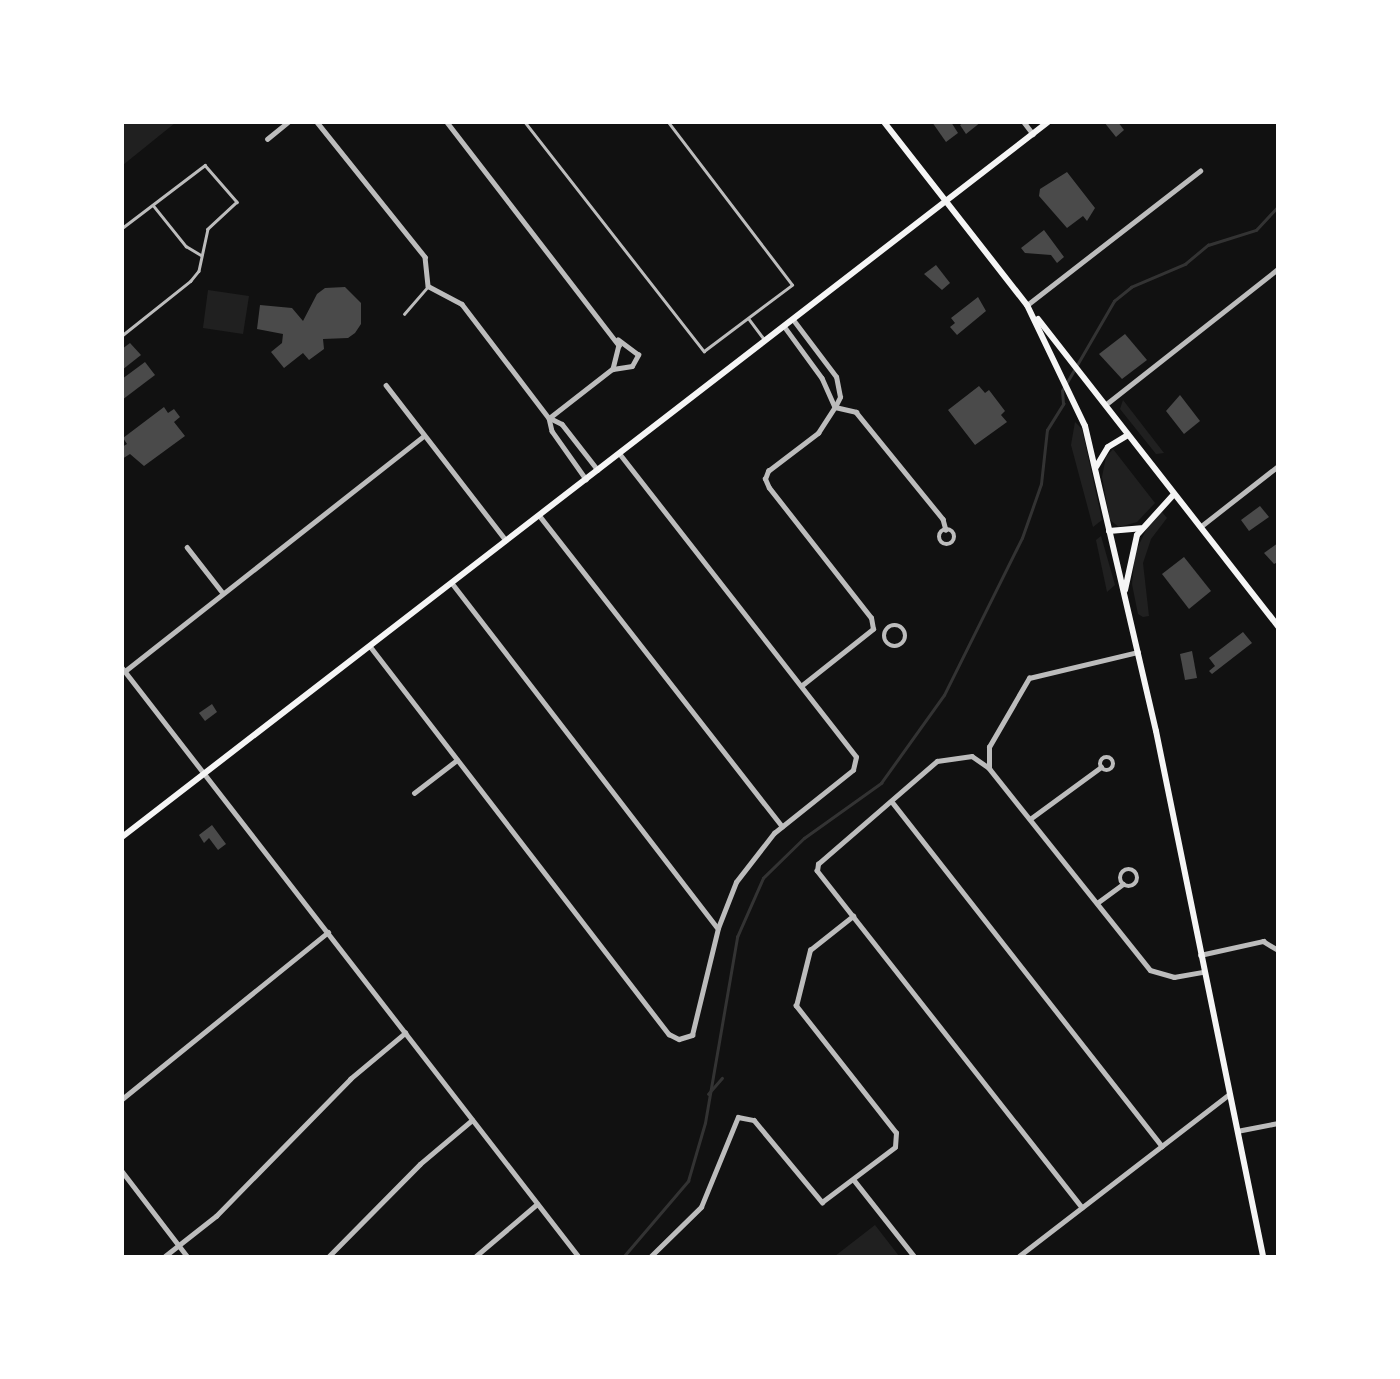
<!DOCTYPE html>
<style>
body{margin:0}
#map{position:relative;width:1400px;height:1379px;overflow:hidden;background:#111;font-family:"Space Grotesk",sans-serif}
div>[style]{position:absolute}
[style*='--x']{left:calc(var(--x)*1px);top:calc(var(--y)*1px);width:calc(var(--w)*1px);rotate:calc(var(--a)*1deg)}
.green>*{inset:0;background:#202020}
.stream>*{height:2.5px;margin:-1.25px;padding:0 1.25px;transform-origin:1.25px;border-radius:1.25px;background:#333}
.building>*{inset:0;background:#4a4a4a}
.service>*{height:2.5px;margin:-1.25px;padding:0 1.25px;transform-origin:1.25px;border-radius:1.25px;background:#bcbcbc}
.minor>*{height:4.5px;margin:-2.25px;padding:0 2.25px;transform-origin:2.25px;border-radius:2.25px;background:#bcbcbc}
.minor>.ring{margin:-2.25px;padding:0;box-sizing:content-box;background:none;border:4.5px solid #bcbcbc;border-radius:50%}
.tertiary>*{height:5px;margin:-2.5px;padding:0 2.5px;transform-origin:2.5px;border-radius:2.5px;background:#bcbcbc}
.secondary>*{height:6px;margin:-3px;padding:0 3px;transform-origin:3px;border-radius:3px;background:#f5f5f5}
span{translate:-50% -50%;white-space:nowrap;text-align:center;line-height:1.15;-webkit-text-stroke:7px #fff;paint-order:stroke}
.frame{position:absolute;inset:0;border:124px solid #fff;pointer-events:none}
</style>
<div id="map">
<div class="green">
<div style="clip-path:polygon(123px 122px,175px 122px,175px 123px,123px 165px)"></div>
<div style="clip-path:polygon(208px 290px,249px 296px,243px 334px,203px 328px)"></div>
<div style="clip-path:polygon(1123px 400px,1164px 453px,1156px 454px,1120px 409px)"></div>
<div style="clip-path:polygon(1075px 422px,1082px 429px,1102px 520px,1093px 527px,1071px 445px)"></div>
<div style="clip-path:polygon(1113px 449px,1155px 503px,1137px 522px,1119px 527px,1110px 520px,1102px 477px,1106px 457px)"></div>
<div style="clip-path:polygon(1162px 512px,1167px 518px,1151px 539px,1143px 563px,1149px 616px,1143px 617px,1138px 614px,1132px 584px,1135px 553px,1147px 528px)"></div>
<div style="clip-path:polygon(1101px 536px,1115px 585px,1107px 592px,1096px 540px)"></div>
<div style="clip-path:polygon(875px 1225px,899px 1256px,835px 1256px)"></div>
</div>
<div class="stream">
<div style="--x:708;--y:1094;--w:21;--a:-49"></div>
<div style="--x:624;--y:1256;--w:99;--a:-49.5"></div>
<div style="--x:688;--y:1181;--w:60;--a:-73.7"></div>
<div style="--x:705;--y:1123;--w:189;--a:-80.2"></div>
<div style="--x:737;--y:937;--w:64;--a:-66.2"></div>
<div style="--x:763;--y:878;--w:57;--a:-44.3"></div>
<div style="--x:804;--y:838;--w:95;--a:-35.5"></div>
<div style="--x:881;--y:783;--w:108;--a:-54.4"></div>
<div style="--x:944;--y:695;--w:175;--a:-63.6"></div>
<div style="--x:1022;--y:538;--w:57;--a:-70.6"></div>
<div style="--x:1041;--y:484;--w:54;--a:-83.7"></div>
<div style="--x:1047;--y:430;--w:31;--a:-58"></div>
<div style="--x:1063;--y:404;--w:13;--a:-94"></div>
<div style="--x:1062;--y:391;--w:104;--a:-60"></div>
<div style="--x:1114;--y:301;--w:22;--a:-39"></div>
<div style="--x:1131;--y:287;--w:59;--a:-23.1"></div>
<div style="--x:1185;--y:264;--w:30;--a:-40"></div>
<div style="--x:1208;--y:245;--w:50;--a:-17.4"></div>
<div style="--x:1256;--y:230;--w:33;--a:-47"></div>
</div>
<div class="building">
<div style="clip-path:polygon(932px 122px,951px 122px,958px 133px,946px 142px)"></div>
<div style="clip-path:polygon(964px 122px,981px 122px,966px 134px,960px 125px)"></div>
<div style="clip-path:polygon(1104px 122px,1118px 122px,1124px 130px,1116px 137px)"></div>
<div style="clip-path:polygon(1067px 172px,1095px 208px,1087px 221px,1083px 216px,1067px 228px,1039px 196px,1040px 189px)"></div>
<div style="clip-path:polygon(1044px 230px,1064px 257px,1057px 263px,1051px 255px,1025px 253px,1021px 248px)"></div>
<div style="clip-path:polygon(936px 265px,950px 283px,942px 290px,924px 274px)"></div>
<div style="clip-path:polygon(345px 287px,361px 303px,361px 324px,355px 333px,348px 338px,323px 339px,324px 349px,309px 360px,303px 353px,284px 368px,271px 352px,282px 343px,283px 334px,257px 329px,260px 305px,292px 308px,303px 321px,317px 294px,325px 288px)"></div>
<div style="clip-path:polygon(978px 297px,986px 311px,957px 335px,950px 327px,955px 323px,951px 318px)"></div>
<div style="clip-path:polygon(1125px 334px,1147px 360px,1122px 379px,1099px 354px)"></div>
<div style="clip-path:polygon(130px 343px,141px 355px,122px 370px,122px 349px)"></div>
<div style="clip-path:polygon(145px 362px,155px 375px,122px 400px,122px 379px)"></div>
<div style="clip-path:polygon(979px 386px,985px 393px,989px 390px,1005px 411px,1001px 415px,1007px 422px,975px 445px,948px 410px)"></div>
<div style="clip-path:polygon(1180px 395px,1200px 421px,1184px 434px,1166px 411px)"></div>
<div style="clip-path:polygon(164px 407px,168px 413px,174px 409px,180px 417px,174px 422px,185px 436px,144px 466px,130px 454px,122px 459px,122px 447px,127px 444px,123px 438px)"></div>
<div style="clip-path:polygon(1260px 506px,1269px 517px,1249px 531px,1241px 520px)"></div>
<div style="clip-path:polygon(1278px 543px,1278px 562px,1274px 564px,1264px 553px)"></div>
<div style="clip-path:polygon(1184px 557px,1211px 591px,1189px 609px,1162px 574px)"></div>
<div style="clip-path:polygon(1243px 632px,1252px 643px,1212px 674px,1209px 671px,1215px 666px,1209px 658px)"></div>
<div style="clip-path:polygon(1192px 651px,1197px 678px,1185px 680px,1180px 654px)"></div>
<div style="clip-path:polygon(212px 704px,217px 712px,205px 721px,199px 713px)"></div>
<div style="clip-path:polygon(212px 825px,226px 844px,218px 850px,209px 838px,204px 843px,199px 835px)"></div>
</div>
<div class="service">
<div style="--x:525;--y:122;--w:291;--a:52"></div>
<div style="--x:704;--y:351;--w:110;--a:-36.9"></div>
<div style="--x:792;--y:285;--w:205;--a:-127.3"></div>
<div style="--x:153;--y:205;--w:53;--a:51.2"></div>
<div style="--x:186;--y:246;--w:17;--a:31"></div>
<div style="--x:122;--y:228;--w:104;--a:-37.2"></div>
<div style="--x:205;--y:165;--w:49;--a:49.1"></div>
<div style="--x:237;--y:202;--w:40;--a:137"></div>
<div style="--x:208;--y:229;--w:43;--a:102.1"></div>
<div style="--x:199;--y:271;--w:13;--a:129"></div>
<div style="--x:191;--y:281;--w:88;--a:141.4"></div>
<div style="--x:404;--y:314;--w:35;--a:-49"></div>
<div style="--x:749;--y:319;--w:25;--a:53"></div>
</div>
<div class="minor">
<div style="--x:317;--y:122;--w:173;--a:51.3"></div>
<div style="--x:425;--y:257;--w:29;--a:84"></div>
<div style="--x:428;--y:286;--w:38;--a:28"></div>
<div style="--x:462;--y:304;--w:143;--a:52.7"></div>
<div style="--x:549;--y:418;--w:13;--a:77"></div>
<div style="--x:552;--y:431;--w:59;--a:54.7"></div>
<div style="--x:447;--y:122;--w:282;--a:52.4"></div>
<div style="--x:619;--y:345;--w:25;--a:104"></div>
<div style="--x:613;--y:369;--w:80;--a:142.1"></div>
<div style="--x:1024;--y:122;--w:15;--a:53"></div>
<div style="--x:267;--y:139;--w:27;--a:-39"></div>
<div style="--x:1027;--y:305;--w:219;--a:-37.8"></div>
<div style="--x:784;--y:326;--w:64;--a:53.8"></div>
<div style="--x:822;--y:378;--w:32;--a:66"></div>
<div style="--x:835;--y:407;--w:11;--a:-63"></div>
<div style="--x:840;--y:397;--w:20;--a:-101"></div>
<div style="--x:836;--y:377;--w:71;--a:-127"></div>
<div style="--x:613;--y:369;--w:19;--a:-9"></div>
<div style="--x:632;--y:366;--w:13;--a:-61"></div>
<div style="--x:638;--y:355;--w:25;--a:-143"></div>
<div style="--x:386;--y:385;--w:196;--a:52.3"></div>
<div style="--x:1105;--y:405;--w:220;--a:-38.2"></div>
<div style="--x:550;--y:418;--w:13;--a:27"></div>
<div style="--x:562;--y:424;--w:58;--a:52"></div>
<div style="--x:539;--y:515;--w:395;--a:52"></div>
<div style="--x:1200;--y:527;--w:99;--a:-38"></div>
<div class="ring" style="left:939px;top:529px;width:11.5px;height:11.5px"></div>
<div style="--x:187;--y:547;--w:58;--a:52"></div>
<div style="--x:452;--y:583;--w:434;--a:52.4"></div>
<div class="ring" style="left:884px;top:625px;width:17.5px;height:17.5px"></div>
<div style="--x:873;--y:629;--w:11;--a:-100"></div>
<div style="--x:871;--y:618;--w:165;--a:-128.1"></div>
<div style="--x:769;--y:488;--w:10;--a:-114"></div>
<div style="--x:765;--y:479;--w:9;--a:-69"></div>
<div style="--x:768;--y:471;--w:63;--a:-37.2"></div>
<div style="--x:818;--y:433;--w:31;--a:-57"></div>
<div style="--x:835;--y:407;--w:22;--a:13"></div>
<div style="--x:856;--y:412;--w:138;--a:50.9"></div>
<div style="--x:943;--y:519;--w:11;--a:75"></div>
<div style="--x:370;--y:646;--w:490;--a:52.4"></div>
<div style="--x:669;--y:1034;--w:11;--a:27"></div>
<div style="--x:679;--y:1039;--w:14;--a:-17"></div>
<div style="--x:692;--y:1035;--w:110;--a:-76.3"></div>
<div style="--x:718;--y:928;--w:49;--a:-68.6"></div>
<div style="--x:736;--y:882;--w:62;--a:-52.2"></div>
<div style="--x:774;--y:833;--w:101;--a:-38.6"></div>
<div style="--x:853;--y:770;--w:13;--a:-77"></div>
<div style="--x:856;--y:757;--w:385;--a:-128"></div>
<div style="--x:125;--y:671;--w:380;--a:-38.2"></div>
<div style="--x:801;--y:686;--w:92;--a:-38.4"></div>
<div class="ring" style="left:1100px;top:757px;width:9.5px;height:9.5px"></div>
<div style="--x:989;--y:767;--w:20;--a:-90"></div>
<div style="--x:989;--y:747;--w:80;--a:-59.9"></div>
<div style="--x:1029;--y:678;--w:112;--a:-13.4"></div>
<div style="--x:414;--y:793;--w:54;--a:-37.5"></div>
<div style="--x:893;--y:803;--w:436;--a:51.9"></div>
<div style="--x:1030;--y:819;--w:88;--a:-36.2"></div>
<div class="ring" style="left:1120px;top:869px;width:13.5px;height:13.5px"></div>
<div style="--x:1097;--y:903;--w:32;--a:-36"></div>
<div style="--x:1200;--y:955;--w:65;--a:-12.5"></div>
<div style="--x:1263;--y:941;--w:17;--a:31"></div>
<div style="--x:122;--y:1099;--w:265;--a:-39"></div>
<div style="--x:1237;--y:1131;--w:42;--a:-11"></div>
<div style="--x:122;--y:1171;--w:107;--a:52.6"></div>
<div style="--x:854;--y:1180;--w:97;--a:51.7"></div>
<div style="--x:1082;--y:1208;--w:429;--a:-128.2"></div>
<div style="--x:817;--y:871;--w:7;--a:-82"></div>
<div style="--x:818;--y:864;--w:157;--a:-40.9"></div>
<div style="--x:937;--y:761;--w:35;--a:-8"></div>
<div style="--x:972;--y:756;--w:21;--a:35"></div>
<div style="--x:989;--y:768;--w:258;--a:51.4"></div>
<div style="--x:1150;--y:970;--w:25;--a:16"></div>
<div style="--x:1174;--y:977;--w:29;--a:-10"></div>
<div style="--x:165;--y:1256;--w:65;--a:-38.1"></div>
<div style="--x:216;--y:1216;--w:192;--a:-45.6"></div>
<div style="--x:350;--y:1079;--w:72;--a:-39.9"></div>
<div style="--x:329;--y:1256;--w:129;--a:-45.3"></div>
<div style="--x:420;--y:1164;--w:68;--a:-40.2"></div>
<div style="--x:476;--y:1256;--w:80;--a:-40.4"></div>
<div style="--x:651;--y:1256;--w:70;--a:-44.4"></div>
<div style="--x:701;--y:1207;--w:97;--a:-67.7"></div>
<div style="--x:738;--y:1117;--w:16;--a:11"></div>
<div style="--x:754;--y:1120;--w:107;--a:50.3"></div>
<div style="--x:822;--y:1202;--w:91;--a:-37"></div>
<div style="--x:895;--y:1147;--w:14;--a:-86"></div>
<div style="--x:896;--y:1133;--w:162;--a:-128.2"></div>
<div style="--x:796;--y:1006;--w:58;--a:-76"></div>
<div style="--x:810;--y:950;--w:55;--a:-38.3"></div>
<div style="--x:1019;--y:1256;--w:265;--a:-37.6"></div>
</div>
<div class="tertiary">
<div style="--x:122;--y:668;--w:744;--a:52.21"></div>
</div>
<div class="secondary">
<div style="--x:884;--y:122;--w:232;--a:52"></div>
<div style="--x:1027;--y:305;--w:134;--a:64.4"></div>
<div style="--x:1085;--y:426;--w:313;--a:76.9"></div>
<div style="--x:1156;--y:731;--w:536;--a:78.48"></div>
<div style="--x:1038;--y:319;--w:390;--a:52"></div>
<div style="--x:1096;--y:467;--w:23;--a:-59"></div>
<div style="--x:1108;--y:447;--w:23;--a:-31"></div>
<div style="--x:1109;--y:531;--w:32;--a:-5"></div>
<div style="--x:1125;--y:590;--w:56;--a:-77.7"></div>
<div style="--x:1137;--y:535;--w:55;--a:-47.9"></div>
<div style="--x:122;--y:837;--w:1170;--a:-37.67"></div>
</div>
<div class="frame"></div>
</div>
